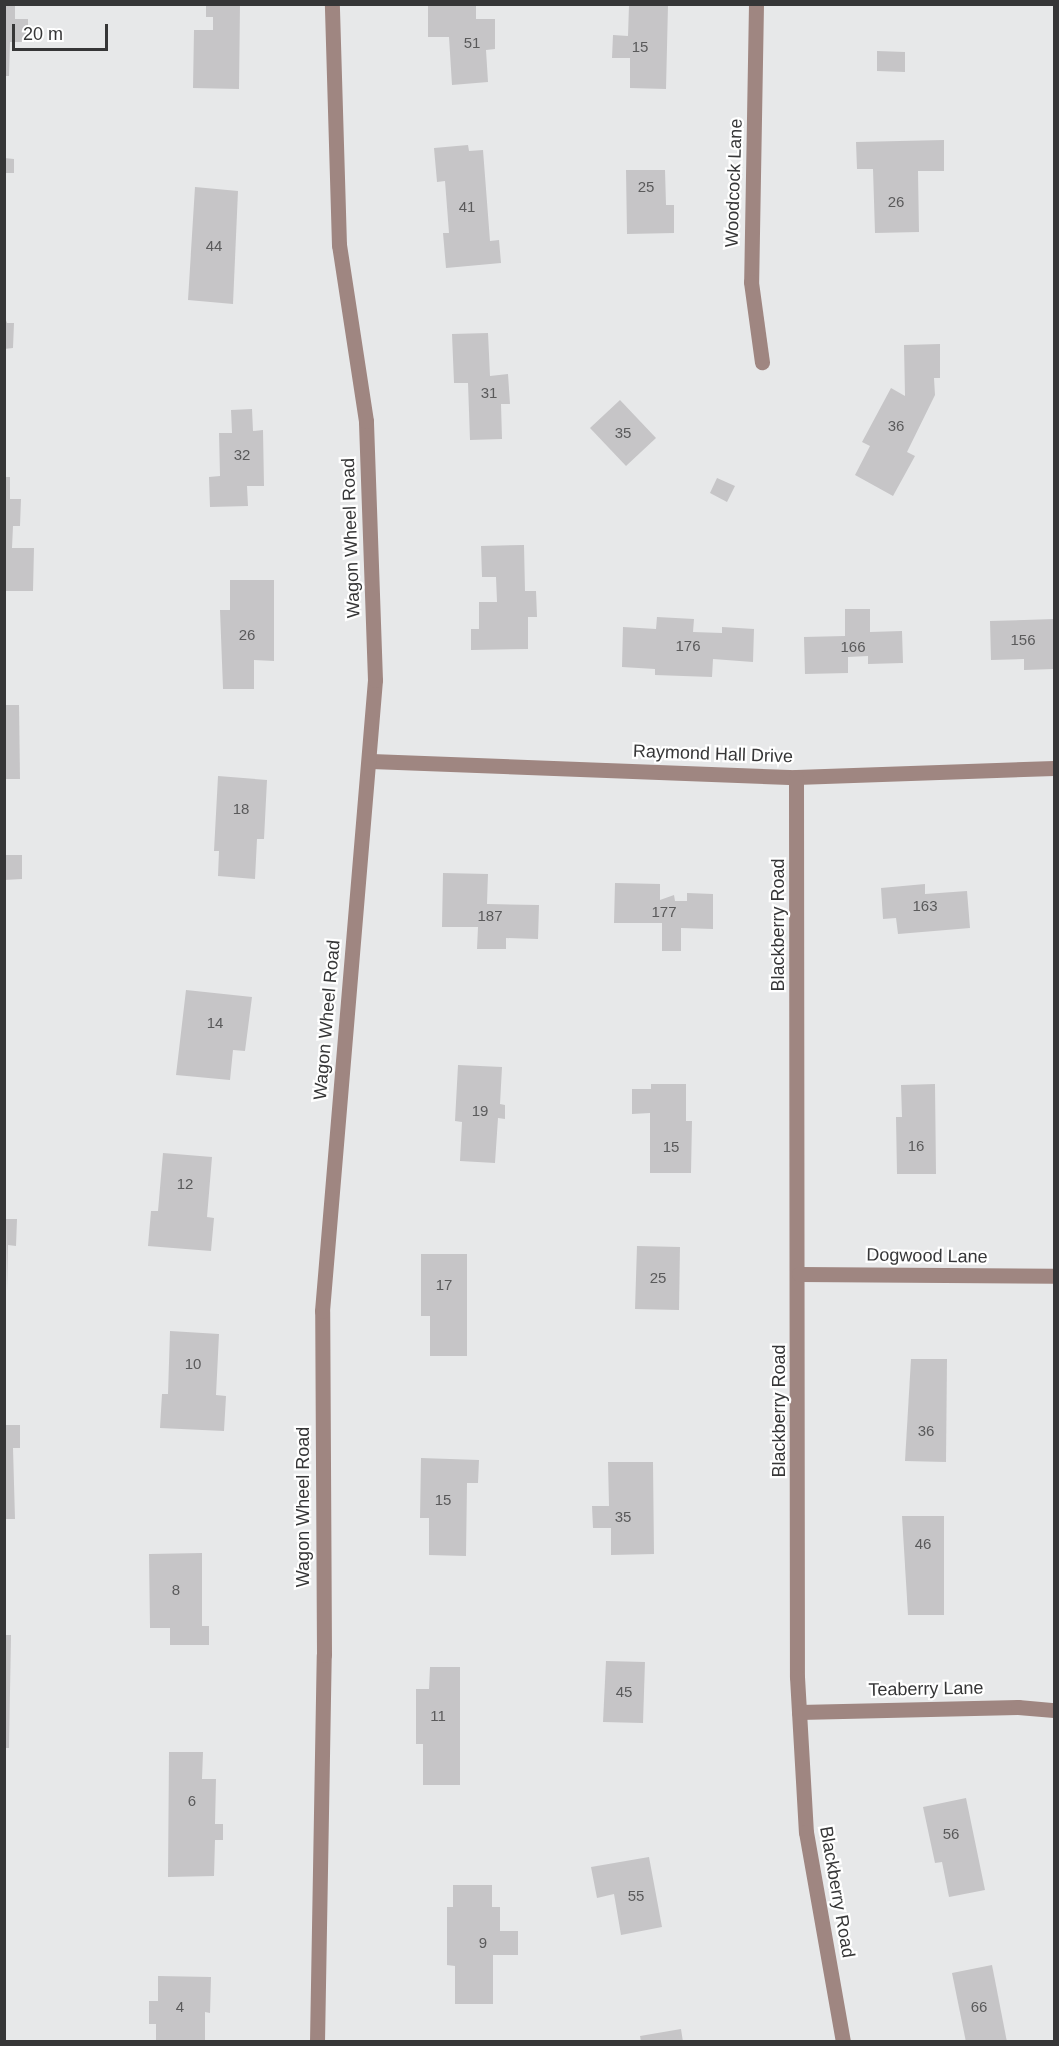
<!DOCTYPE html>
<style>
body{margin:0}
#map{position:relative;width:1059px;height:2046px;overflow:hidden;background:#e7e8e9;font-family:Helvetica,sans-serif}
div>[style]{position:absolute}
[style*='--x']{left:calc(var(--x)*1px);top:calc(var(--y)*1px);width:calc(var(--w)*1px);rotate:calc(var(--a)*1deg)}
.building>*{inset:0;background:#c6c5c7}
.minor>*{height:15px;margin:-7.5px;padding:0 7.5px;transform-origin:7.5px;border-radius:7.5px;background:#9f8681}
span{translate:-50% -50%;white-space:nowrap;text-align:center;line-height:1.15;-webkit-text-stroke:4.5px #fff;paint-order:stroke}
.number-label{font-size:15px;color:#5a5a5b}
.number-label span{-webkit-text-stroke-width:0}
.street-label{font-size:18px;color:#363637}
.frame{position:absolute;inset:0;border:6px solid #363637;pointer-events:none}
.scale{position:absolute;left:12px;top:24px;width:96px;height:27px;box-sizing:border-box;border:3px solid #363637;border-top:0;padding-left:8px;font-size:18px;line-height:21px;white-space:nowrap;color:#363637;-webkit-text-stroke:4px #fff;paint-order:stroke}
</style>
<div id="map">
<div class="building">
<div style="clip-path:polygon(4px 4px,15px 4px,15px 19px,28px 19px,28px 42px,10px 42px,9px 76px,4px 76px)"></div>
<div style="clip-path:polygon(206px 4px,240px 4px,239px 89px,193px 88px,194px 30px,213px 30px,213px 17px,206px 17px)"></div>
<div style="clip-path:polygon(428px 4px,476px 4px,476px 19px,495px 19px,495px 49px,486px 50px,488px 82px,452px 85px,449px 37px,428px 37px)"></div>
<div style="clip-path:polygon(629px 5px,668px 5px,666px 89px,630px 88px,630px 58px,612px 58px,613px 35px,628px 36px)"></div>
<div style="clip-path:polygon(877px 51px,905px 52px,905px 72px,877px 71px)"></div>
<div style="clip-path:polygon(944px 140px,944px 171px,918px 171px,919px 232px,875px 233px,873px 169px,857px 169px,856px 142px)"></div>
<div style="clip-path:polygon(468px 145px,469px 151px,483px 150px,490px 241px,499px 240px,501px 263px,446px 268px,443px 233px,449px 233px,445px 181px,437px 182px,434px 148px)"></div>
<div style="clip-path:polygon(4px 158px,14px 159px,14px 173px,4px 173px)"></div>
<div style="clip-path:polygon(626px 170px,665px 170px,666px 205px,674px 205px,674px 233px,627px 234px)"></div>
<div style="clip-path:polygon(195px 187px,238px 191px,233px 304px,188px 300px)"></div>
<div style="clip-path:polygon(4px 315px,7px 323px,14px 323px,13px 348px,4px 349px)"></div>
<div style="clip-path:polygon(488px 333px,490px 376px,508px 374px,510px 404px,501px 404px,502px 439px,470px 440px,468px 383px,454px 383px,452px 334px)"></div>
<div style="clip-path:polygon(940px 344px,940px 378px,934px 378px,935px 395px,907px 452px,915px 456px,893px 496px,855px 475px,870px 446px,862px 442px,891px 388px,905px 396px,904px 345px)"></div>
<div style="clip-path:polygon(620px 400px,656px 438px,626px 466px,590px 428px)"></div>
<div style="clip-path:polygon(252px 409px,253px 431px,263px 430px,264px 486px,247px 486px,248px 506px,210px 507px,209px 477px,220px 476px,219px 433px,232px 433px,231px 410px)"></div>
<div style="clip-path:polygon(4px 477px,10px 477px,10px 499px,21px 499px,20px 526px,13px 526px,12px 548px,34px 548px,33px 591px,4px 591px)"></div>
<div style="clip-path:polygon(717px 478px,735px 486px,727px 502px,710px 493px)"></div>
<div style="clip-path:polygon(524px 545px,525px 591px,536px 591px,537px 617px,528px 617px,528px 649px,471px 650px,471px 629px,479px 629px,479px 602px,497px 602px,496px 577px,482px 577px,481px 546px)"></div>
<div style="clip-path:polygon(230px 580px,274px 580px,274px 661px,254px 660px,254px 689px,223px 689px,220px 610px,230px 610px)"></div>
<div style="clip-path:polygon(845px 609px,870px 609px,870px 632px,902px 631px,903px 663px,868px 664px,868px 656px,848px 657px,848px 673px,805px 674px,804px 637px,845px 636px)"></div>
<div style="clip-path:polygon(657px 617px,694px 619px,693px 632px,722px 633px,722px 627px,754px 629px,753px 662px,713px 659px,712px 677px,655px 675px,655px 669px,622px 667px,623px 627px,656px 629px)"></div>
<div style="clip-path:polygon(1054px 619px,1054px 669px,1024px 670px,1024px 659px,991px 660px,990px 621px)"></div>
<div style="clip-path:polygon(4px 705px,19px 705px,20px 779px,4px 779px)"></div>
<div style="clip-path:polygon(218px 776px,267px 780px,264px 839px,257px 839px,255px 879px,218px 876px,219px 851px,214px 851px)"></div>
<div style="clip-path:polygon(4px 855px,22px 855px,22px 879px,4px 880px)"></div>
<div style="clip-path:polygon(443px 873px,488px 874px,487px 904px,539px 905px,538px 939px,506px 938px,506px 949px,477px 949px,478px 927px,442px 927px)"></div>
<div style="clip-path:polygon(615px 883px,660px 884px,660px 900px,674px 895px,675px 901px,687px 901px,687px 893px,713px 894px,713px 929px,681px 928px,681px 951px,662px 951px,662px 923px,614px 923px)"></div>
<div style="clip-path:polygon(925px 884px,925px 894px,967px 891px,970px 928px,898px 934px,896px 918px,883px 919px,881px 888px)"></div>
<div style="clip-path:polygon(186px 990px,252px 997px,245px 1051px,233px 1050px,230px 1080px,176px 1075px)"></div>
<div style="clip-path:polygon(458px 1065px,502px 1067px,500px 1104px,505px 1105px,505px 1119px,498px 1118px,495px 1163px,460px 1161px,462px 1122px,455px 1121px)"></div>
<div style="clip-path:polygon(651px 1084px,686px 1084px,686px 1121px,692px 1121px,691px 1173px,650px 1173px,650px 1113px,632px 1114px,632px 1089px,651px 1089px)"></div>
<div style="clip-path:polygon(935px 1084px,936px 1174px,897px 1174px,896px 1117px,902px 1117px,901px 1085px)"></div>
<div style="clip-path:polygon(163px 1153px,212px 1157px,207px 1217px,214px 1218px,211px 1251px,148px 1246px,151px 1211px,158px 1211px)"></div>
<div style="clip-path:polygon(6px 1219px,17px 1219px,16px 1246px,8px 1245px,7px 1292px)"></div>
<div style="clip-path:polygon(637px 1246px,680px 1247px,679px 1310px,635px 1309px)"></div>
<div style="clip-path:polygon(421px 1254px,467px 1254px,467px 1356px,430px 1356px,430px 1316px,421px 1316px)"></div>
<div style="clip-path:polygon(170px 1331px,219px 1334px,216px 1395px,226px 1396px,224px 1431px,160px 1428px,162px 1394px,168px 1394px)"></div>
<div style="clip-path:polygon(911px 1359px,947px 1359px,946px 1462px,905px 1461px)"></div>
<div style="clip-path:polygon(4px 1425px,20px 1425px,20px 1448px,13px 1448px,15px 1519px,4px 1519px)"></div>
<div style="clip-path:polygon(421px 1458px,479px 1460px,478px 1483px,467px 1483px,466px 1556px,429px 1555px,429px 1518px,420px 1518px)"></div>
<div style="clip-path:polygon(608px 1462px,653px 1462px,654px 1554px,611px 1555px,611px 1528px,593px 1528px,592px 1506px,609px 1506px)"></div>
<div style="clip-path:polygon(902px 1516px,944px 1516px,944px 1615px,908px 1615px)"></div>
<div style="clip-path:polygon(202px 1553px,202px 1626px,209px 1626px,209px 1645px,170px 1645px,170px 1628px,150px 1628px,149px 1554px)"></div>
<div style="clip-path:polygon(4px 1635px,11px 1635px,9px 1748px,4px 1748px)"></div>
<div style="clip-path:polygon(606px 1661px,645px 1662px,643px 1723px,603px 1722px)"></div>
<div style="clip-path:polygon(430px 1667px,460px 1667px,460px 1785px,423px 1785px,423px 1744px,416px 1744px,416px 1689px,429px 1689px)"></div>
<div style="clip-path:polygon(169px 1752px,203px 1752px,202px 1779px,216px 1779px,215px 1824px,223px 1824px,223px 1840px,215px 1840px,214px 1876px,168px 1877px)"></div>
<div style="clip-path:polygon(966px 1798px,985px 1890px,949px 1897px,942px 1862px,935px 1863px,923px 1807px)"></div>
<div style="clip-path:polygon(649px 1857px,662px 1927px,621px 1935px,614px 1894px,597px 1898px,591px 1867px)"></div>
<div style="clip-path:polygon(453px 1885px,492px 1885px,492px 1907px,500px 1907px,500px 1931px,518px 1931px,518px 1955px,493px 1955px,493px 2004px,455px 2004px,455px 1966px,447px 1965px,447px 1907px,453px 1907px)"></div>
<div style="clip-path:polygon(992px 1965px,1007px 2042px,966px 2042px,952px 1973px)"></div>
<div style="clip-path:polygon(158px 1976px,211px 1977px,210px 2013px,205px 2012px,205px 2042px,156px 2042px,156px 2024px,149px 2024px,149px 2001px,158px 2001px)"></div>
<div style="clip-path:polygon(681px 2029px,683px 2042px,641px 2042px,640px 2036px)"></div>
</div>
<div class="minor">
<div style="--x:756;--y:4;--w:278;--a:91"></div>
<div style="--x:751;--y:282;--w:81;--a:82.2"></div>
<div style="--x:371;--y:761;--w:425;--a:2.2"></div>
<div style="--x:796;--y:777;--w:258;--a:-2"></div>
<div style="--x:796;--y:777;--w:900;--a:89.94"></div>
<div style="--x:797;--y:1677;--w:155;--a:86.7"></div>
<div style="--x:806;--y:1832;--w:213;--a:80"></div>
<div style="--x:799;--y:1274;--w:255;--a:0.4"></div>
<div style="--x:799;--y:1712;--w:219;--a:-1.3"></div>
<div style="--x:1018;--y:1707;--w:36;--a:5"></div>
<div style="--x:317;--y:2042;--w:387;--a:-89"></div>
<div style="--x:324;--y:1655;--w:344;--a:-90.3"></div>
<div style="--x:322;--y:1311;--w:633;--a:-85.2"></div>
<div style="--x:375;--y:680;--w:259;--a:-92"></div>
<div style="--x:366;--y:421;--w:178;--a:-98.7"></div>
<div style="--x:339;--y:245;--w:241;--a:-91.7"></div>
</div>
<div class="number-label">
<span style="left:472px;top:43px">51</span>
<span style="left:640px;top:47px">15</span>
<span style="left:646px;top:187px">25</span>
<span style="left:896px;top:202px">26</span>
<span style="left:467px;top:207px">41</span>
<span style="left:214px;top:246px">44</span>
<span style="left:489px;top:393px">31</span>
<span style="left:896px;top:426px">36</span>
<span style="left:623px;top:433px">35</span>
<span style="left:242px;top:455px">32</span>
<span style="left:247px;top:635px">26</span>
<span style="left:1023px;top:640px">156</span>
<span style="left:688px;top:646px">176</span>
<span style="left:853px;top:647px">166</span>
<span style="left:241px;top:809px">18</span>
<span style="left:925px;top:906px">163</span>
<span style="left:664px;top:912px">177</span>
<span style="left:490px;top:916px">187</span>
<span style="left:215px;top:1023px">14</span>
<span style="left:480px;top:1111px">19</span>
<span style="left:916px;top:1146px">16</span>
<span style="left:671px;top:1147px">15</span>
<span style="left:185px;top:1184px">12</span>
<span style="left:658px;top:1278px">25</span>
<span style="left:444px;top:1285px">17</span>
<span style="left:193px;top:1364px">10</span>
<span style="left:926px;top:1431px">36</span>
<span style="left:443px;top:1500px">15</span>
<span style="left:623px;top:1517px">35</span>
<span style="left:923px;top:1544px">46</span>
<span style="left:176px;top:1590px">8</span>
<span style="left:624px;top:1692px">45</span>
<span style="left:438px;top:1716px">11</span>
<span style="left:192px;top:1801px">6</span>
<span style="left:951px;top:1834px">56</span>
<span style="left:636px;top:1896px">55</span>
<span style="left:483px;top:1943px">9</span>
<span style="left:180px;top:2007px">4</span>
<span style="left:979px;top:2007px">66</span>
</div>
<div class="street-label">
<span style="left:734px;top:183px;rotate:-88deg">Woodcock Lane</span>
<span style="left:351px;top:538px;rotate:-92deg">Wagon Wheel Road</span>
<span style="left:713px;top:754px;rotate:2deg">Raymond Hall Drive</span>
<span style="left:778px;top:925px;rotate:-90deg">Blackberry Road</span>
<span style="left:327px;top:1020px;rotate:-85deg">Wagon Wheel Road</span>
<span style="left:927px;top:1256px;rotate:1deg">Dogwood Lane</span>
<span style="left:779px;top:1411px;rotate:-90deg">Blackberry Road</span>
<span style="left:303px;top:1507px;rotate:-90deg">Wagon Wheel Road</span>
<span style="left:926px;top:1689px;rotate:-1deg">Teaberry Lane</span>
<span style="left:837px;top:1892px;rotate:80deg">Blackberry Road</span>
</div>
<div class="frame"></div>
<div class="scale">20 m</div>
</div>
